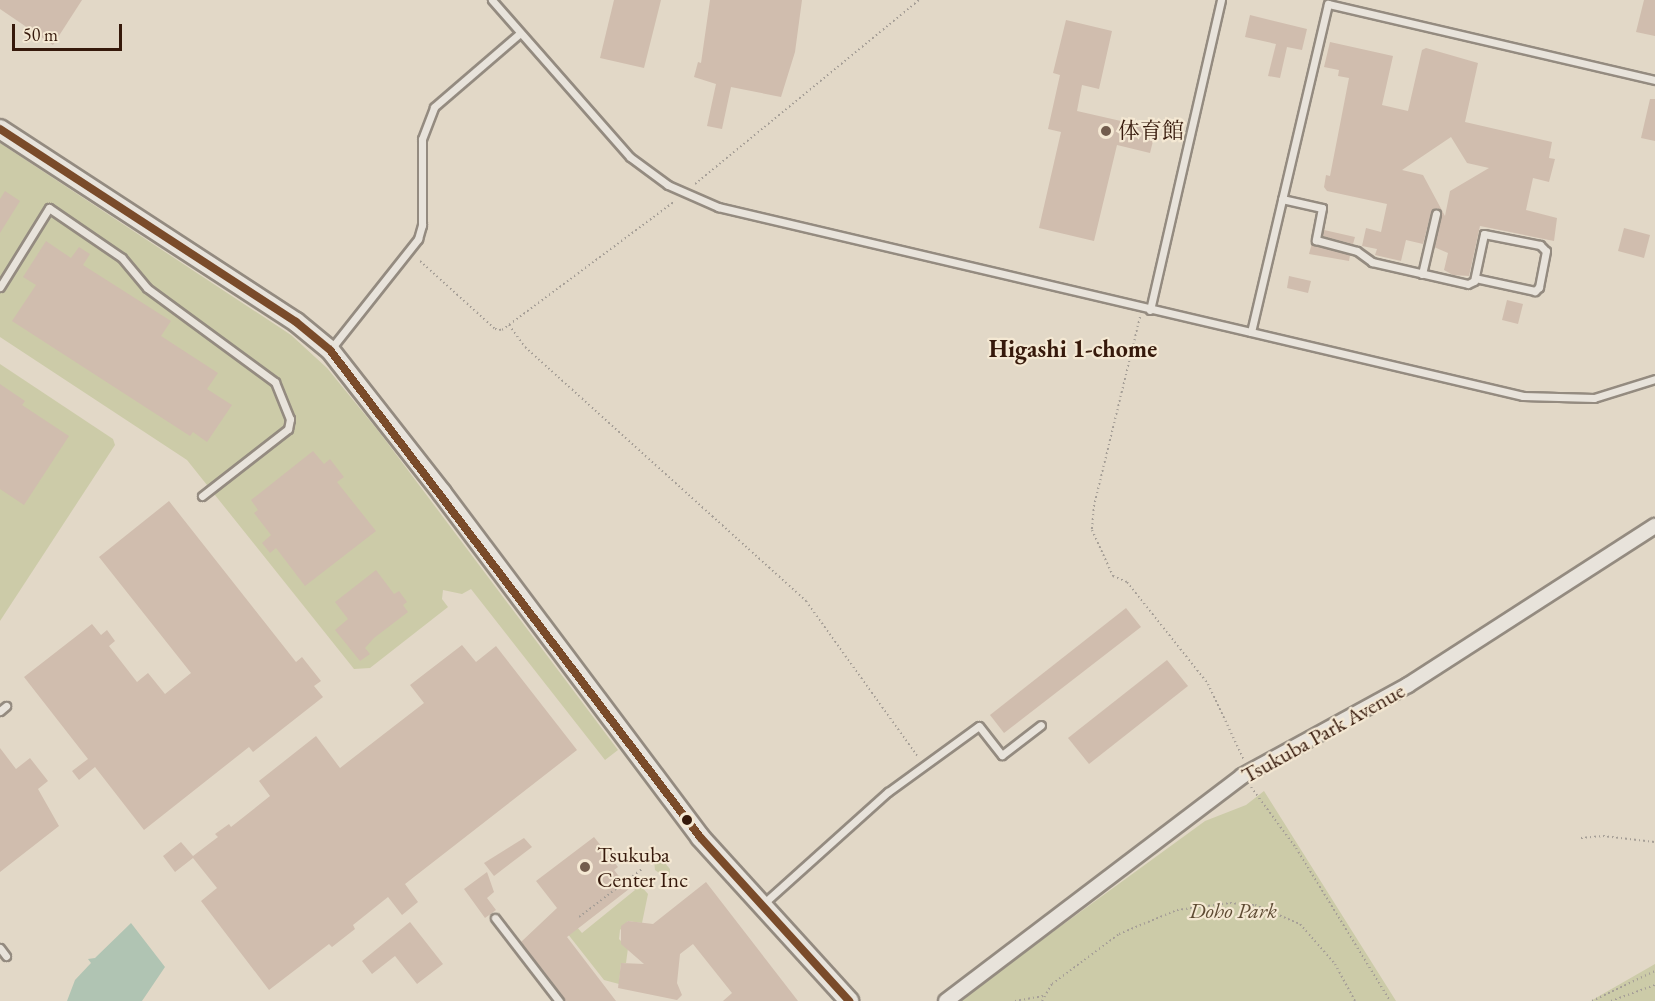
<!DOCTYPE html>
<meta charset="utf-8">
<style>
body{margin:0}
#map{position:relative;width:1655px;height:1001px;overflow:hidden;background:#e2d8c7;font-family:"EB Garamond","Noto Serif JP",serif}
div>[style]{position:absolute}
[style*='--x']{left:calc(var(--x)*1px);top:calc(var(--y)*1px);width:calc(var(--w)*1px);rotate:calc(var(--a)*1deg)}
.green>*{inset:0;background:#cccba8}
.water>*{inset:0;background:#b0c4b3}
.building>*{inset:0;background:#d0bdae}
.path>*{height:2px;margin-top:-1px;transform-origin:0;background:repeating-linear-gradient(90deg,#a69f97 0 1.5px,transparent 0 4.5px)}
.roads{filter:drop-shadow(2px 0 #948b80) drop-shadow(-2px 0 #948b80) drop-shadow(0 2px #948b80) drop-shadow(0 -2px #948b80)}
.lane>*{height:7px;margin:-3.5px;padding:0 3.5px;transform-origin:3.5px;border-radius:3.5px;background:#e8e3db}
.street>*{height:14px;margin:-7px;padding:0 7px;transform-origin:7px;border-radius:7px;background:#e8e3db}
.secondary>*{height:18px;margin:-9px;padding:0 9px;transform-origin:9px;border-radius:9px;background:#e8e3db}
.bus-1>*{height:8px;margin:-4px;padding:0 4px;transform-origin:4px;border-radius:4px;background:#7a4b2a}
.dots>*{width:16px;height:16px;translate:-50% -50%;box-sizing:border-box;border:3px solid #f4e8d3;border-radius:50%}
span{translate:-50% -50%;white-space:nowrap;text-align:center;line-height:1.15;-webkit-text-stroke:4.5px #f4e8d3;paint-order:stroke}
.poi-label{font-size:22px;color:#36190b}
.left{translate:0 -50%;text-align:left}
.street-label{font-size:22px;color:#36190b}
.park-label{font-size:22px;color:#5e4b33;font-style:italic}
.neighbourhood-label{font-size:24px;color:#36190b;font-weight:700}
.scale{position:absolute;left:12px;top:24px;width:110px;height:27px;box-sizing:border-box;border:3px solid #36190b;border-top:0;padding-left:8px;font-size:18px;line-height:21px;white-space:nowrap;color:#36190b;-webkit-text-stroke:4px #f4e8d3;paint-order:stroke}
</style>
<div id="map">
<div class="green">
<div style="clip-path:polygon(0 143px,291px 335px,327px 368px,380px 433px,618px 750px,605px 760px,471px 589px,462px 594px,443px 590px,442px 599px,448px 607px,370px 668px,354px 669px,187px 460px,0 337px)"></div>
<div style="clip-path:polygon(0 364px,113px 439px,115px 445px,0 621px)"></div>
<div style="clip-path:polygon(1264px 791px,1396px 1001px,958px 1001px,1205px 821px,1246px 805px)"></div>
<div style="clip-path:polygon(654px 860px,664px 862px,670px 869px,669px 880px,655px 870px)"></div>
<div style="clip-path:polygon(634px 878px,648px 894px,642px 923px,628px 921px,620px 930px,619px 939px,628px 948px,626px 963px,621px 963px,619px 984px,604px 980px,556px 919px,565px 913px,582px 933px,635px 890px,629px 881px)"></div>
<div style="clip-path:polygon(1655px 964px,1655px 1001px,1591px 1001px,1601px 995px)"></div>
</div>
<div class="water">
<div style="clip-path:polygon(131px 923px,165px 967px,142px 1001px,67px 1001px,75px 980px,91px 963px,88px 959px,95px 958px)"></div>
</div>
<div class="building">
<div style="clip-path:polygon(0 0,82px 0,53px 45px,0 9px)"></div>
<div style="clip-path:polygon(614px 0,661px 0,644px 68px,600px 58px)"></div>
<div style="clip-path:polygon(710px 0,802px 0,795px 52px,781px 97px,731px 87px,722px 129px,707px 126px,716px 84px,694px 77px,698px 62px,701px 63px)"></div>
<div style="clip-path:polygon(1644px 0,1655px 0,1655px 36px,1636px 32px)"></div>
<div style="clip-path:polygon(1250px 15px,1307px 29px,1302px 50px,1287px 47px,1280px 78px,1268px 76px,1276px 44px,1245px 37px)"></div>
<div style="clip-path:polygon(1066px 20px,1112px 31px,1099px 89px,1082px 85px,1077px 111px,1156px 129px,1150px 153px,1117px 145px,1094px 241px,1039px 228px,1061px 132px,1048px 129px,1060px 75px,1053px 73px)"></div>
<div style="clip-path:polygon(evenodd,1330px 42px,1393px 56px,1382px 105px,1408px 111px,1422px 50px,1426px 48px,1478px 63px,1465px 122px,1552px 142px,1549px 158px,1555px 159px,1549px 182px,1533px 178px,1526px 210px,1557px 218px,1554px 241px,1480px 226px,1469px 276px,1453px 275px,1444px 270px,1448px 253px,1434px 247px,1442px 215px,1437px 208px,1431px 213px,1423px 244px,1406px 240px,1401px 261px,1375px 255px,1377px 249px,1362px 246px,1366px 228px,1381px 232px,1387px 204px,1327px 191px,1324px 187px,1326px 175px,1330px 176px,1349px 78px,1338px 76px,1339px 70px,1324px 67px,1330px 42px,1451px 137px,1467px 163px,1489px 168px,1450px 191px,1445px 216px,1423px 175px,1402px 170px,1451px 137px)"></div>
<div style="clip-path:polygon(1650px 99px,1655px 99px,1655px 141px,1641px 138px)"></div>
<div style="clip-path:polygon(5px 191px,20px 201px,0 233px,0 199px)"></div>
<div style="clip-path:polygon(1624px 228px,1650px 235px,1644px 258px,1618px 251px)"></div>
<div style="clip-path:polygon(1324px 230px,1355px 237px,1353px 244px,1322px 236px)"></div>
<div style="clip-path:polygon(46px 241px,71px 258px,79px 247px,90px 254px,83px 265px,171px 321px,161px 336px,218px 373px,207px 389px,232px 405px,207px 442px,193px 432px,190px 436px,12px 321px,36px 285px,23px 277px)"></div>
<div style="clip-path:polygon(1312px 243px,1350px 255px,1349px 261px,1309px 254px)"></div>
<div style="clip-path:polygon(1289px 276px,1311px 281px,1308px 293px,1287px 288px)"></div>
<div style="clip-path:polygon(1507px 300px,1523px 304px,1518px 324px,1502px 320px)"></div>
<div style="clip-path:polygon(0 384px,25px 401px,22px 405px,69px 436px,24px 505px,0 489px)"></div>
<div style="clip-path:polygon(313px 451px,324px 464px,330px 459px,344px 477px,337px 482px,376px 531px,305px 586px,276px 548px,270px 553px,262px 543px,271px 535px,254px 513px,258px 510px,251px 500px)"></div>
<div style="clip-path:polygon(169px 501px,296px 662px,302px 657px,321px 681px,314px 686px,323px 697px,253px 752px,249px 747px,144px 830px,95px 767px,79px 780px,72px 771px,88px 759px,24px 677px,92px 624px,101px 635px,107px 630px,115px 641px,109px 646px,137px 682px,148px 673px,165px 694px,191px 673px,99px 557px)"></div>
<div style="clip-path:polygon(376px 570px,394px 594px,399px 591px,407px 602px,403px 605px,408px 612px,374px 638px,365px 648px,370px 654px,360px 661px,335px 630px,348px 619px,335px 602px)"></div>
<div style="clip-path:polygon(1126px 608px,1141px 627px,1004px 733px,990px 715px)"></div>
<div style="clip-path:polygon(462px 645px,476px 662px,496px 646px,577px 750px,405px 884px,418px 902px,402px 915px,388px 897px,353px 925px,355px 929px,332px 947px,329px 944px,269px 990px,201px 901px,217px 888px,193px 858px,175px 872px,163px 856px,181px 842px,193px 856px,218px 837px,215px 834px,229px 824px,231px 827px,270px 796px,259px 781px,316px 736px,340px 768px,424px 703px,410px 685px)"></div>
<div style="clip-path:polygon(1167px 660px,1188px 686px,1089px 764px,1068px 738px)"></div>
<div style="clip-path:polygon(0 748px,16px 769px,30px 758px,48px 781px,38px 789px,59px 826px,0 872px)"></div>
<div style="clip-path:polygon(594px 837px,618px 867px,614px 870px,629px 889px,567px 937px,616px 1001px,565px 1001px,521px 942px,557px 908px,536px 881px)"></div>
<div style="clip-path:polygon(524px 838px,532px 847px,494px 876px,484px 863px)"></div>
<div style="clip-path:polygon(487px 872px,494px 892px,487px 898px,496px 910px,485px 918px,464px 889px)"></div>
<div style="clip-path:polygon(706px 882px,798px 1001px,723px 1001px,732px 993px,693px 944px,680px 954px,677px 983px,682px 995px,677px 1000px,618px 988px,621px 963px,644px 964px,621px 944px,621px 926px,628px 921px,653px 924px)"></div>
<div style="clip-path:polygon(410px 922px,443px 964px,417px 984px,395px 956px,372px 974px,362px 961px)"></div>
</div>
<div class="path">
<div style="--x:695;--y:184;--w:290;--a:-39.4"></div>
<div style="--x:420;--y:261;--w:101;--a:42.2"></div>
<div style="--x:495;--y:329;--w:7;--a:8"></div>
<div style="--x:502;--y:330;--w:216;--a:-36.7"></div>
<div style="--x:1140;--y:317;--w:194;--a:103.7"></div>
<div style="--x:1094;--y:505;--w:25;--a:95"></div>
<div style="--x:1092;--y:530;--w:51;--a:65.5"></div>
<div style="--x:1113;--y:576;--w:15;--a:23"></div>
<div style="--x:1127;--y:582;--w:130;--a:51.5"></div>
<div style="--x:1208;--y:684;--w:84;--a:64.7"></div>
<div style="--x:509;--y:325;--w:27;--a:54"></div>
<div style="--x:525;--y:347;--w:379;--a:42.1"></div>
<div style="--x:806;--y:601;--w:193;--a:54.3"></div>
<div style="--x:1251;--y:787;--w:76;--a:53.6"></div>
<div style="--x:1296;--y:848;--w:180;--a:58.4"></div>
<div style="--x:1581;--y:838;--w:22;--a:-5"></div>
<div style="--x:1603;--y:836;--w:52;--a:6.6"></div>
<div style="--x:579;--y:917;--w:79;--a:-37.3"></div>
<div style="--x:1015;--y:1001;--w:29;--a:-10"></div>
<div style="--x:1042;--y:1001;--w:20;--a:-60"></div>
<div style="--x:1052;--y:984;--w:84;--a:-36.7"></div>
<div style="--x:1119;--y:934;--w:63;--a:-22.5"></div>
<div style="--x:1177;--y:910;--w:53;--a:-7.5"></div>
<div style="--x:1230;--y:903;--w:25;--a:5"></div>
<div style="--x:1255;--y:905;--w:49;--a:22.9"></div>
<div style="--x:1300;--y:924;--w:53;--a:48.8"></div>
<div style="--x:1335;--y:964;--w:42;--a:61.6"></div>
<div style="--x:1592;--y:1001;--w:70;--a:-25.5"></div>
<div style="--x:1611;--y:1001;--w:47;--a:-20"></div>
</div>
<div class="roads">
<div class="lane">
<div style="--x:492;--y:0;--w:209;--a:48.7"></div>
<div style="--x:630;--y:157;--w:47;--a:36.4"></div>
<div style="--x:668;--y:185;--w:55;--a:23.7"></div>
<div style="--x:718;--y:207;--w:827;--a:13.21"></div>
<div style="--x:1523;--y:396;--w:71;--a:1.6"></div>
<div style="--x:1594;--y:398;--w:64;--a:-17.3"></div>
<div style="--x:1282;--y:199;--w:41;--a:12.7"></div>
<div style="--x:1322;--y:208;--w:33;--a:101"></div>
<div style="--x:1316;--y:240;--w:42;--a:15"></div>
<div style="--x:1357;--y:251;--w:19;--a:36"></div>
<div style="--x:1372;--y:262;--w:98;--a:12.9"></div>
<div style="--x:1468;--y:284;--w:7;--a:-27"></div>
<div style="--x:1474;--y:281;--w:48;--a:-78"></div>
<div style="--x:1484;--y:234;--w:57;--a:11.1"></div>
<div style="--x:1540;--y:245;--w:8;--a:45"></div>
<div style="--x:1546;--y:251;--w:37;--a:101"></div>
<div style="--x:1539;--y:287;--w:6;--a:135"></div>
<div style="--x:1535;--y:291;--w:61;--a:-167.8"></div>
<div style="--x:1422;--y:274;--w:62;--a:-76.9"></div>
<div style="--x:0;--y:287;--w:93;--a:-58.2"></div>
<div style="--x:49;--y:208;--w:88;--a:34.4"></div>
<div style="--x:122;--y:258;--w:39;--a:50"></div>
<div style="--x:147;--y:288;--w:159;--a:36.3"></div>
<div style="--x:275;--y:382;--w:40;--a:68"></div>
<div style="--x:290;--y:419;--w:10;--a:101"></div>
<div style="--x:288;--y:429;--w:109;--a:142.1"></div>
<div style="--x:1150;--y:310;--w:318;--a:-77.1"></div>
<div style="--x:1251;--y:332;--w:337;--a:-76.8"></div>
<div style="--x:1328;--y:4;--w:336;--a:13.1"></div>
<div style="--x:330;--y:350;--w:142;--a:-51.6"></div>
<div style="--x:418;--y:239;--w:15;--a:-74"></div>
<div style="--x:422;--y:225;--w:86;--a:-90"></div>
<div style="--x:422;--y:139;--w:34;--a:-69"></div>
<div style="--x:434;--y:107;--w:113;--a:-40.7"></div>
<div style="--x:0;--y:711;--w:8;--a:-40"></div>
<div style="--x:763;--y:904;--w:168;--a:-41.9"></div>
<div style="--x:888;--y:792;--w:112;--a:-36"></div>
<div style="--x:979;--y:726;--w:37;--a:52"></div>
<div style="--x:1002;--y:755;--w:49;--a:-37.6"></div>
<div style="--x:495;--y:918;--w:105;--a:52.4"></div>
<div style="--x:0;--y:948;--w:10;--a:53"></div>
</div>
<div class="street">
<div style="--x:946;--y:1001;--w:372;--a:-37.2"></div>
<div style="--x:1242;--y:776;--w:189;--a:-28.7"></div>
<div style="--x:1408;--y:685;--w:294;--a:-32.8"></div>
</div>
<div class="secondary">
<div style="--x:0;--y:129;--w:353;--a:33.1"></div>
<div style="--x:296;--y:322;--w:44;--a:39.5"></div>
<div style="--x:330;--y:350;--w:182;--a:51.9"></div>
<div style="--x:442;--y:493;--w:430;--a:53.1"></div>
<div style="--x:700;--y:837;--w:222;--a:47.7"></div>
</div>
</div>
<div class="bus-1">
<div style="--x:0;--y:129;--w:353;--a:33.1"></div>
<div style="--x:296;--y:322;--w:44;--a:39.5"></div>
<div style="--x:330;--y:350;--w:612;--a:52.77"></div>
<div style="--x:700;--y:837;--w:222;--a:47.7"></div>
</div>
<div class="dots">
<div style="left:1106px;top:131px;background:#725c4d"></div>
<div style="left:687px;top:820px;background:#36190b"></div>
<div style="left:585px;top:867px;background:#725c4d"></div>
</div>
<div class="poi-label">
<span class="left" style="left:1118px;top:131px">体育館</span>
<span class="left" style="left:597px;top:867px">Tsukuba<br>Center Inc</span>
</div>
<div class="street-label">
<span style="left:1323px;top:733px;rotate:-29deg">Tsukuba Park Avenue</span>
</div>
<div class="park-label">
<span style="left:1233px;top:911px">Doho Park</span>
</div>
<div class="neighbourhood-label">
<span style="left:1073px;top:349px">Higashi 1-chome</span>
</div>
<div class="scale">50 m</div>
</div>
